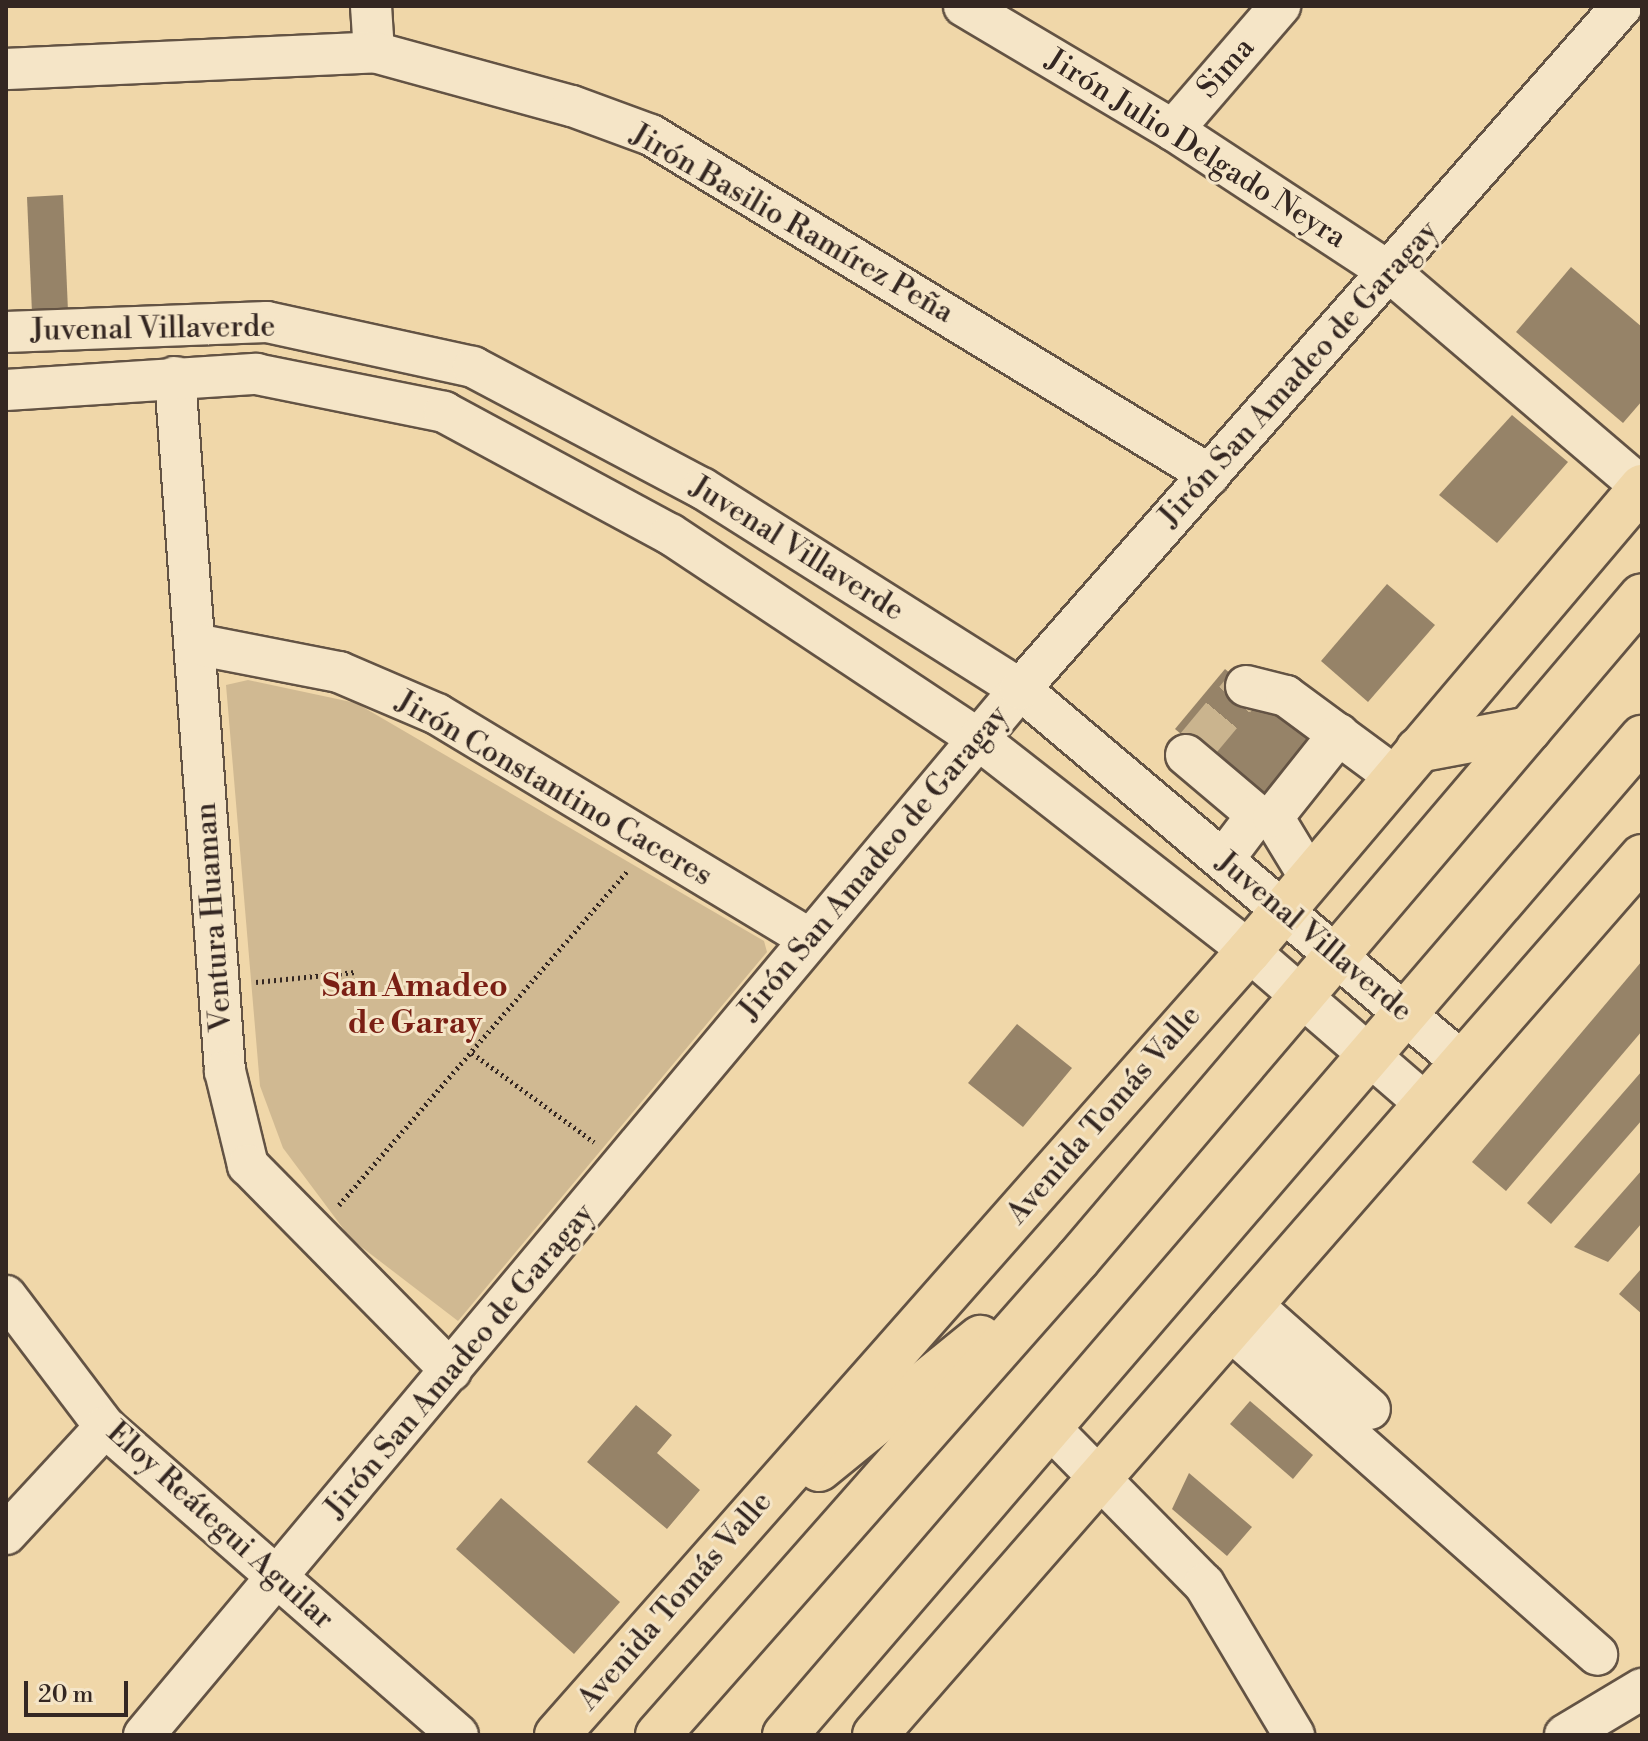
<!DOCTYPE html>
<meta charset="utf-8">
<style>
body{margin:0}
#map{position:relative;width:1648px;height:1741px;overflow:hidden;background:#f0d7a9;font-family:"Libre Bodoni",serif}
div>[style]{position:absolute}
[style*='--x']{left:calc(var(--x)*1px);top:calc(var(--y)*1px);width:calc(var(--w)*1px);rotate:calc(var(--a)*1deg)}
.green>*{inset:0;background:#d0b992}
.building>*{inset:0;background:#968368}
.minor-tunnel>*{height:40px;margin-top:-20px;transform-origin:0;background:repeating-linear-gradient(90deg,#cab48e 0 40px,transparent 0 60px)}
.path>*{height:5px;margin-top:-2.5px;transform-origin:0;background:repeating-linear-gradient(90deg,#342722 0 2px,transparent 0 6px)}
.roads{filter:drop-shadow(2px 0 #635344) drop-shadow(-2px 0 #635344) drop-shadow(0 2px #635344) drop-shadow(0 -2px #635344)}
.minor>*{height:40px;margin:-20px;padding:0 20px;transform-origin:20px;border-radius:20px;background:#f5e5c7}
.major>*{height:44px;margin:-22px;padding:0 22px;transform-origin:22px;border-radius:22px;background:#f0d7a9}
span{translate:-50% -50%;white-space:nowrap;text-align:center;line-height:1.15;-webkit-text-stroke:6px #f5e5c7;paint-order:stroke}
.street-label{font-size:30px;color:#342722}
.neighbourhood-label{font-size:32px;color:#7a1f14;font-weight:700}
.frame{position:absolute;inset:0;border:8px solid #342722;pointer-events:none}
.scale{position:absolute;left:24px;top:1681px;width:104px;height:36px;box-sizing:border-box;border:4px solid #342722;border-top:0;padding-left:10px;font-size:24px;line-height:28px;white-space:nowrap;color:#342722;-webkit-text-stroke:6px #f5e5c7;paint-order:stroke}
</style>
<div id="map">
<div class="green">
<div style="clip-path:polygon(248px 680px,356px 703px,764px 941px,767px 952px,458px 1321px,351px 1239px,283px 1148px,260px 1086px,226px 685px)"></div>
</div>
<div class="building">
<div style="clip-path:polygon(63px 195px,68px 311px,32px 313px,27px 197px)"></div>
<div style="clip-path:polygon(1571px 267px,1642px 327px,1642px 401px,1623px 423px,1516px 332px)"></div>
<div style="clip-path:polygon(1512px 415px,1568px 462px,1497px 543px,1439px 495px)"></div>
<div style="clip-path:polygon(1387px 584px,1435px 625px,1368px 702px,1321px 661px)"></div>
<div style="clip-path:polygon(1225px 669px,1317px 744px,1267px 805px,1175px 729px)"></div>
<div style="clip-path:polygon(1642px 961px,1642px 1031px,1506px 1191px,1472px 1162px)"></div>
<div style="clip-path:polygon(1017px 1024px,1072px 1068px,1023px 1127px,968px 1083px)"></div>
<div style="clip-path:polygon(1642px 1071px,1642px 1120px,1551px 1224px,1527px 1203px)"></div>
<div style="clip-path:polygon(1642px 1170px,1642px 1223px,1608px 1262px,1574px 1247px)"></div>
<div style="clip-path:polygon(1642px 1268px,1642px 1314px,1619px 1294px)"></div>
<div style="clip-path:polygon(1250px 1401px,1313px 1455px,1293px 1479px,1230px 1424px)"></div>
<div style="clip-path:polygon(636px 1405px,672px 1435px,657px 1453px,700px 1490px,667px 1529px,587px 1462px)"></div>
<div style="clip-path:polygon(1189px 1473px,1252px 1527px,1227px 1556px,1172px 1509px)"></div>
<div style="clip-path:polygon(501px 1498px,620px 1602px,574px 1654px,456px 1549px)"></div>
</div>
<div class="minor-tunnel">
<div style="--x:1196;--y:746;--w:78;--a:-50.2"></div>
</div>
<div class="path">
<div style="--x:256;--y:982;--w:100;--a:-5.7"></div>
<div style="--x:472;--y:1053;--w:151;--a:36.1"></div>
<div style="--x:339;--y:1205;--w:441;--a:-49.2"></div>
</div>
<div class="roads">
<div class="minor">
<div style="--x:371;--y:6;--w:46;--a:86.3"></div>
<div style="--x:964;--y:6;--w:243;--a:30.7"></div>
<div style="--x:1173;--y:130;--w:261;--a:33.3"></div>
<div style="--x:1391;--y:273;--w:330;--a:40.5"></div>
<div style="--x:6;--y:69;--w:368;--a:-2.6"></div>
<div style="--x:374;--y:52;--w:205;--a:15.3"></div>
<div style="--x:572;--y:106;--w:84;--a:20.2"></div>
<div style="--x:651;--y:135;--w:654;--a:31.31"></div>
<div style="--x:1173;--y:130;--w:164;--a:-49.2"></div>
<div style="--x:6;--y:332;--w:261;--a:-2.2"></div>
<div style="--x:267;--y:322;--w:211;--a:12.3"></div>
<div style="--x:473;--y:367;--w:259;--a:27.9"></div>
<div style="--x:702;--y:488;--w:376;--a:32.3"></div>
<div style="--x:1020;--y:689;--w:580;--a:40.17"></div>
<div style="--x:175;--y:377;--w:696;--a:85.88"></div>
<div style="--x:225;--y:1071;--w:97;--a:76.3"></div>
<div style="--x:248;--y:1165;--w:289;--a:45.4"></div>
<div style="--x:6;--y:390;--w:251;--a:-3.7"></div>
<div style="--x:256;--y:374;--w:192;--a:11.4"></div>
<div style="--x:444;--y:412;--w:257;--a:28.4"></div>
<div style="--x:670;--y:534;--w:370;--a:33.6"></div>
<div style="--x:978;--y:739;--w:344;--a:38"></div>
<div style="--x:1249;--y:951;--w:235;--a:40.9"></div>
<div style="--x:195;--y:644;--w:147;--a:11"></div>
<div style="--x:339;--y:672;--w:107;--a:23.2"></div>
<div style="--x:437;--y:714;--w:434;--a:31.1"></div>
<div style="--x:1246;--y:686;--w:41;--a:14"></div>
<div style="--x:1286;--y:696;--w:137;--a:36.4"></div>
<div style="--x:1186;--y:755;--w:93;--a:40.2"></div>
<div style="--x:1257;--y:815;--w:56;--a:127.1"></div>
<div style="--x:1310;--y:878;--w:71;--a:-121.2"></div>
<div style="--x:1273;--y:817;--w:106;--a:-51.5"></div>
<div style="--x:6;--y:1296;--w:164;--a:52.9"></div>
<div style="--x:105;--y:1427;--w:468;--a:41.1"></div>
<div style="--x:1250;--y:1303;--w:160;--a:41.5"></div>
<div style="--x:1228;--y:1328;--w:493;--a:41.5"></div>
<div style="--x:1049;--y:1427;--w:221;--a:45.4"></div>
<div style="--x:1204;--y:1584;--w:176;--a:59.2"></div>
<div style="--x:6;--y:1534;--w:146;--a:-47.2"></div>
<div style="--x:144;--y:1735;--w:1364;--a:-50.05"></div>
<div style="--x:1020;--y:689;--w:910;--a:-48.61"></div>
<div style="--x:1565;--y:1735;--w:90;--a:-30.9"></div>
</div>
<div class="major">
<div style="--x:1418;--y:750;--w:113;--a:-10.7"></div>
<div style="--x:819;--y:1469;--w:208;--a:-39.1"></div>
<div style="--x:557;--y:1735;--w:1046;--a:-48.57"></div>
<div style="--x:1249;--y:951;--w:608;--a:-49.74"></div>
<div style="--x:658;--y:1735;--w:635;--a:-48.58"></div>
<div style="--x:1078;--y:1259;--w:870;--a:-49.61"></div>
<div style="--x:785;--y:1735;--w:1315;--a:-49.32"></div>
<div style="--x:875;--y:1735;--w:1166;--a:-48.86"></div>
</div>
</div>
<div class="street-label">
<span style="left:1226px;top:68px;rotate:-49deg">Sima</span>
<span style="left:1196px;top:149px;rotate:32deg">Jirón Julio Delgado Neyra</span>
<span style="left:792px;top:224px;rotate:30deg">Jirón Basilio Ramírez Peña</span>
<span style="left:153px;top:329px;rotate:-1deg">Juvenal Villaverde</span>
<span style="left:1299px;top:374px;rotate:-48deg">Jirón San Amadeo de Garagay</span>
<span style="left:797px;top:549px;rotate:32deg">Juvenal Villaverde</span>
<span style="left:554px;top:789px;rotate:30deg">Jirón Constantino Caceres</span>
<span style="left:874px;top:863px;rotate:-50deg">Jirón San Amadeo de Garagay</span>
<span style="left:214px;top:917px;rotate:-94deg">Ventura Huaman</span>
<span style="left:1314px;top:937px;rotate:40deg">Juvenal Villaverde</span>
<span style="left:1104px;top:1115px;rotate:-49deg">Avenida Tomás Valle</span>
<span style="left:460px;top:1361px;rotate:-50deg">Jirón San Amadeo de Garagay</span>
<span style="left:220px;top:1526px;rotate:42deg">Eloy Reátegui Aguilar</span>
<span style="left:675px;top:1601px;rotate:-49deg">Avenida Tomás Valle</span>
</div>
<div class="neighbourhood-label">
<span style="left:415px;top:1005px">San Amadeo<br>de Garay</span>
</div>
<div class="frame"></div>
<div class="scale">20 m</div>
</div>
